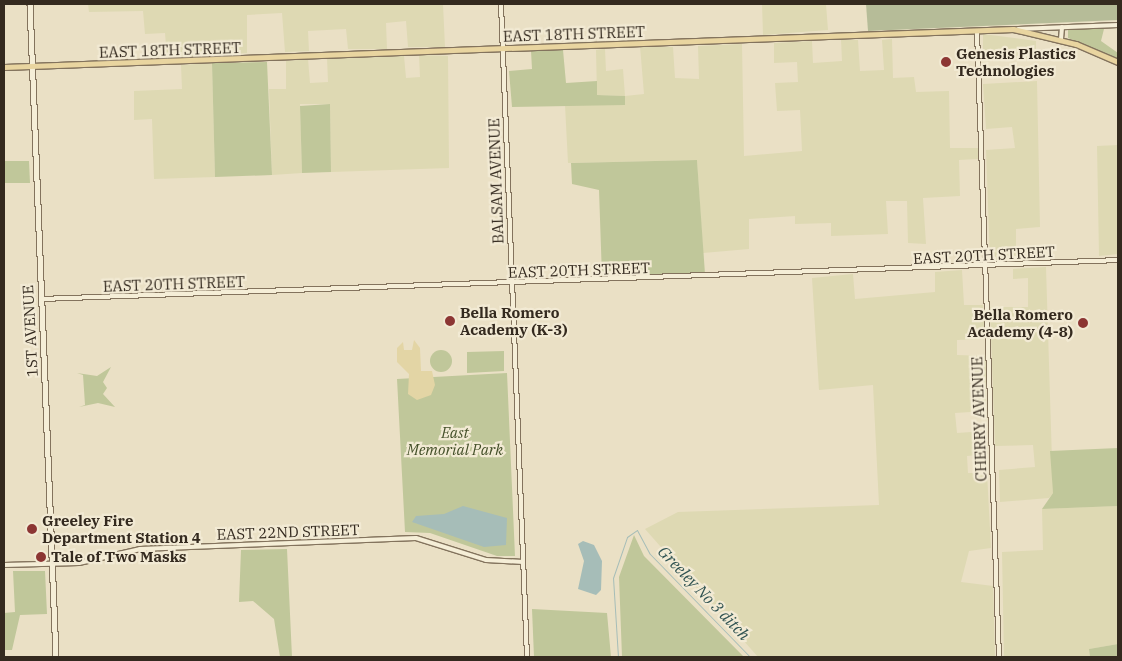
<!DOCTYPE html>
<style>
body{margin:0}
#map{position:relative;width:1122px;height:661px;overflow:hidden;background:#eae0c5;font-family:"IBM Plex Serif",serif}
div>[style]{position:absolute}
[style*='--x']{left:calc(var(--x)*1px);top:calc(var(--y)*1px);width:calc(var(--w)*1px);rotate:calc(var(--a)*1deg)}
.farmland>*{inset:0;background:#ded9b3}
.green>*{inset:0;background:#c0c79a}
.round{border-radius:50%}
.sand>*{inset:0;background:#e3d5a5}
.cemetery>*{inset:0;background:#b6bc98}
.water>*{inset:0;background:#a6bdb8}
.stream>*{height:1px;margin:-0.5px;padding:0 0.5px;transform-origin:0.5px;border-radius:0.5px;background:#a6bdb8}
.roads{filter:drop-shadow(1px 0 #83735d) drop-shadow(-1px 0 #83735d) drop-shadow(0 1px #83735d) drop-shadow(0 -1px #83735d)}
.tertiary>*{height:4px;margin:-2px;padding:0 2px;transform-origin:2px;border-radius:2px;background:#f5eed7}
.secondary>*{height:4.5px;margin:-2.25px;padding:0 2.25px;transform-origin:2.25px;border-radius:2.25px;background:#f5eed7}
.primary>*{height:5px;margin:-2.5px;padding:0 2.5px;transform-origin:2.5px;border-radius:2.5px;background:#e9d5a0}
.dots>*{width:14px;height:14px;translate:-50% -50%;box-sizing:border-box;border:2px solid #f2ead4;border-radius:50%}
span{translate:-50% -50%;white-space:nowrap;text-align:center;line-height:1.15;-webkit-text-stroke:4.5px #f2ead4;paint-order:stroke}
.street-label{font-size:15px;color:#342a1f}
.poi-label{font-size:15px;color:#342a1f;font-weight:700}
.left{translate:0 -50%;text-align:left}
.right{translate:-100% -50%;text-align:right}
.park-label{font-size:15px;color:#434f28;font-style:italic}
.water-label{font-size:16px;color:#305352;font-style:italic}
.frame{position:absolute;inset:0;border:5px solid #342a1f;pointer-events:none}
</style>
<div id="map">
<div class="farmland">
<div style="clip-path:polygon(88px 4px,443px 4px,445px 47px,408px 47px,406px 21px,386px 23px,387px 49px,348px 49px,346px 29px,308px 31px,309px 51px,285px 52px,282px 13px,247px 15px,247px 53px,167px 58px,165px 33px,145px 34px,143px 11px,89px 12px)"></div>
<div style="clip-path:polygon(762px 4px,826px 4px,828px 30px,763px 35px)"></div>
<div style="clip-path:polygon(983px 34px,1036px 41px,1036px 58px,983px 59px)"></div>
<div style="clip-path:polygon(892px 39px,893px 78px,914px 77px,916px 92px,949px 91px,950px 148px,978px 148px,978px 159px,959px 160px,960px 196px,923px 198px,926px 244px,908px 243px,907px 201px,886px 201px,888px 234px,831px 236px,831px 223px,795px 224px,795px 216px,749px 219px,749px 249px,703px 253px,697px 160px,568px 163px,565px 105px,625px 105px,624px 96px,597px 95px,596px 50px,605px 49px,606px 71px,623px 69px,625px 96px,644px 94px,640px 46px,673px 47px,675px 78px,699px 79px,698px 46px,742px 44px,744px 156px,802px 151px,800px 110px,777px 111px,775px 83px,798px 82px,797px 62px,774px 63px,774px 43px,812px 41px,813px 63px,842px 61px,841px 40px,858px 40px,860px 71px,884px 70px,882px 40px)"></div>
<div style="clip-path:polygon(419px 55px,448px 56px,449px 168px,331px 172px,330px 104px,300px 104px,302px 173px,272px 175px,269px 89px,286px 89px,286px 61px,308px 59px,310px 83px,328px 82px,327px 58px,404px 56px,406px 78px,420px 77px)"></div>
<div style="clip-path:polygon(212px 63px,215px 177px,154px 179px,152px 119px,134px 120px,134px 91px,182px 89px,181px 65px)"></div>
<div style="clip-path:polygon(1037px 81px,1040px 227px,1016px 229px,1016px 259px,990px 260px,986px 150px,1015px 148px,1012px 127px,986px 129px,983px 84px)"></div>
<div style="clip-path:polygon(1118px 145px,1118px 254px,1099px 256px,1097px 146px)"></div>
<div style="clip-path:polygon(1046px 267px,1053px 493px,1049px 498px,1000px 502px,999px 470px,1035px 467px,1033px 445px,995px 446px,990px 307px,1028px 307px,1028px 278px,1013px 279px,1013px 269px)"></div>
<div style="clip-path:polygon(962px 270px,964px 305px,983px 305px,985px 339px,957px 340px,957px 355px,986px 356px,986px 411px,955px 413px,957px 433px,986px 431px,988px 454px,967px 456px,968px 473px,987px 473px,991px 548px,969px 551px,961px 582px,993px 586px,995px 657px,758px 657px,645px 529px,678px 512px,879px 505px,873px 385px,819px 390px,812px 278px,853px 274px,855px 299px,935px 292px,935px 272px)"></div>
<div style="clip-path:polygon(1118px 506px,1118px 644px,1089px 649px,1090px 657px,1004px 657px,1002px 552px,1043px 550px,1042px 509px)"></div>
</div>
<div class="green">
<div style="clip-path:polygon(1068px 29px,1104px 29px,1101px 41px,1118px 53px,1118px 59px,1068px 38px)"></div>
<div style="clip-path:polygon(563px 50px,566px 83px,597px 81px,597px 95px,625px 96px,625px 105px,512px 107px,509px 71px,532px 69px,531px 51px)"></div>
<div style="clip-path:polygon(267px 62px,272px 175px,215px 177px,212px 63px)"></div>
<div style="clip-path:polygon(330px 104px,331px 172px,302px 173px,300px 106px)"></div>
<div style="clip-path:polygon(697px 160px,705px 274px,602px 277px,599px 190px,572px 184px,571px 163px)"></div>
<div style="clip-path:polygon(4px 161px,29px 161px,30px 183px,4px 183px)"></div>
<div class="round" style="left:430px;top:350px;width:22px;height:22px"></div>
<div style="clip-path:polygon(504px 351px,504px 371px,467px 373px,467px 352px)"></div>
<div style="clip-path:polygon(111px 367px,103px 382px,107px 388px,103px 394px,115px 407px,98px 403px,79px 407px,85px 405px,83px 375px,77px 373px,97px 376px)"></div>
<div style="clip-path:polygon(507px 373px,515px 556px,497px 556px,430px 533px,405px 532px,397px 379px)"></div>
<div style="clip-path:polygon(1118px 448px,1118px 506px,1042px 509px,1053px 493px,1050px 451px)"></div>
<div style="clip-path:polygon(634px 535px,644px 556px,744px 657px,622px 657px,619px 577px)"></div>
<div style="clip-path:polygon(287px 549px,292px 657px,280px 657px,274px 619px,253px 601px,239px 602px,241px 550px)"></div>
<div style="clip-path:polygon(13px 571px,45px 571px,47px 614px,20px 615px,12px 650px,4px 650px,4px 613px,15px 612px)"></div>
<div style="clip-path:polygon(532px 609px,607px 613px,611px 657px,534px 657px)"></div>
<div style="clip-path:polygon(1118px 644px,1118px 657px,1090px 657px,1089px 649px)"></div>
</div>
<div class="sand">
<div style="clip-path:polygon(414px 340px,420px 348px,421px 371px,432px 371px,435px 385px,431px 395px,417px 400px,408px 394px,409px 374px,397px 362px,397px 348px,403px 342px,404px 350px,412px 350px)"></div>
</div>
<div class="cemetery">
<div style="clip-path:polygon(866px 4px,1118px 4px,1118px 20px,868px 31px)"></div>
</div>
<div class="water">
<div style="clip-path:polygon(463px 506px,507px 518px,506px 545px,484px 547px,412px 522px,416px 516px,444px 514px)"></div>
<div style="clip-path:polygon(583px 541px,594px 545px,602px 561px,601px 590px,596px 595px,578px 589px,584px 561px,578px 544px)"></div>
</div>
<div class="stream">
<div style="--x:618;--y:657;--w:79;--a:-93.6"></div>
<div style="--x:613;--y:578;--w:43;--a:-71.1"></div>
<div style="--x:627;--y:537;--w:12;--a:-35"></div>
<div style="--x:637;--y:530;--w:27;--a:62"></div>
<div style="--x:650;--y:554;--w:144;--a:45.8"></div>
</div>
<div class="roads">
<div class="tertiary">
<div style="--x:501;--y:4;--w:654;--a:87.72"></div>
<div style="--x:1018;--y:29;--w:100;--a:-2.3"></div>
<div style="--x:977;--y:31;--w:626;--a:87.99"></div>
<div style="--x:1061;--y:39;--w:12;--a:-85"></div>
<div style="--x:41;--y:299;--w:1078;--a:-2.07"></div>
<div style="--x:4;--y:565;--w:75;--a:-1.5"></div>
<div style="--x:79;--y:563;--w:63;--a:-12.9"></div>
<div style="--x:140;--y:549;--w:276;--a:-2.3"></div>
<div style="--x:416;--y:538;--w:73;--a:17.4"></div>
<div style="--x:486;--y:560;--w:37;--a:3"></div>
</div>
<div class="secondary">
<div style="--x:30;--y:4;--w:654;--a:87.72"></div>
</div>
<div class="primary">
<div style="--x:4;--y:67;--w:1010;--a:-2.16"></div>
<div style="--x:1013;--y:29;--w:65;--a:13.4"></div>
<div style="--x:1076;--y:44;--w:46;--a:23.2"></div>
</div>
</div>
<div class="dots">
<div style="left:946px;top:62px;background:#8c3633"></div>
<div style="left:450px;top:321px;background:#8c3633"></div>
<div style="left:1083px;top:323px;background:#8c3633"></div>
<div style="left:32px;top:529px;background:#8c3633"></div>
<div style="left:41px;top:557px;background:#8c3633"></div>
</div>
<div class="street-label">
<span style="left:574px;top:34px;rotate:-2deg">EAST 18TH STREET</span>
<span style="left:170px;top:50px;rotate:-2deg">EAST 18TH STREET</span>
<span style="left:496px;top:181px;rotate:-92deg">BALSAM AVENUE</span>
<span style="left:984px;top:255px;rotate:-3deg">EAST 20TH STREET</span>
<span style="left:579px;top:270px;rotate:-2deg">EAST 20TH STREET</span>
<span style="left:174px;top:284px;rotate:-2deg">EAST 20TH STREET</span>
<span style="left:30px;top:331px;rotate:-93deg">1ST AVENUE</span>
<span style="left:979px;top:419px;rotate:-92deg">CHERRY AVENUE</span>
<span style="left:288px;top:532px;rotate:-2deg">EAST 22ND STREET</span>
</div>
<div class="poi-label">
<span class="left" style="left:956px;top:62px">Genesis Plastics<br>Technologies</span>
<span class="left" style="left:460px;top:321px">Bella Romero<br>Academy (K-3)</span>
<span class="right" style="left:1073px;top:323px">Bella Romero<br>Academy (4-8)</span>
<span class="left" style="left:42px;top:529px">Greeley Fire<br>Department Station 4</span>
<span class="left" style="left:51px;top:557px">Tale of Two Masks</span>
</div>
<div class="park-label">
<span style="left:455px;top:441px">East<br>Memorial Park</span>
</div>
<div class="water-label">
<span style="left:704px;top:593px;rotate:46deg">Greeley No 3 ditch</span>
</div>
<div class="frame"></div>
</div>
